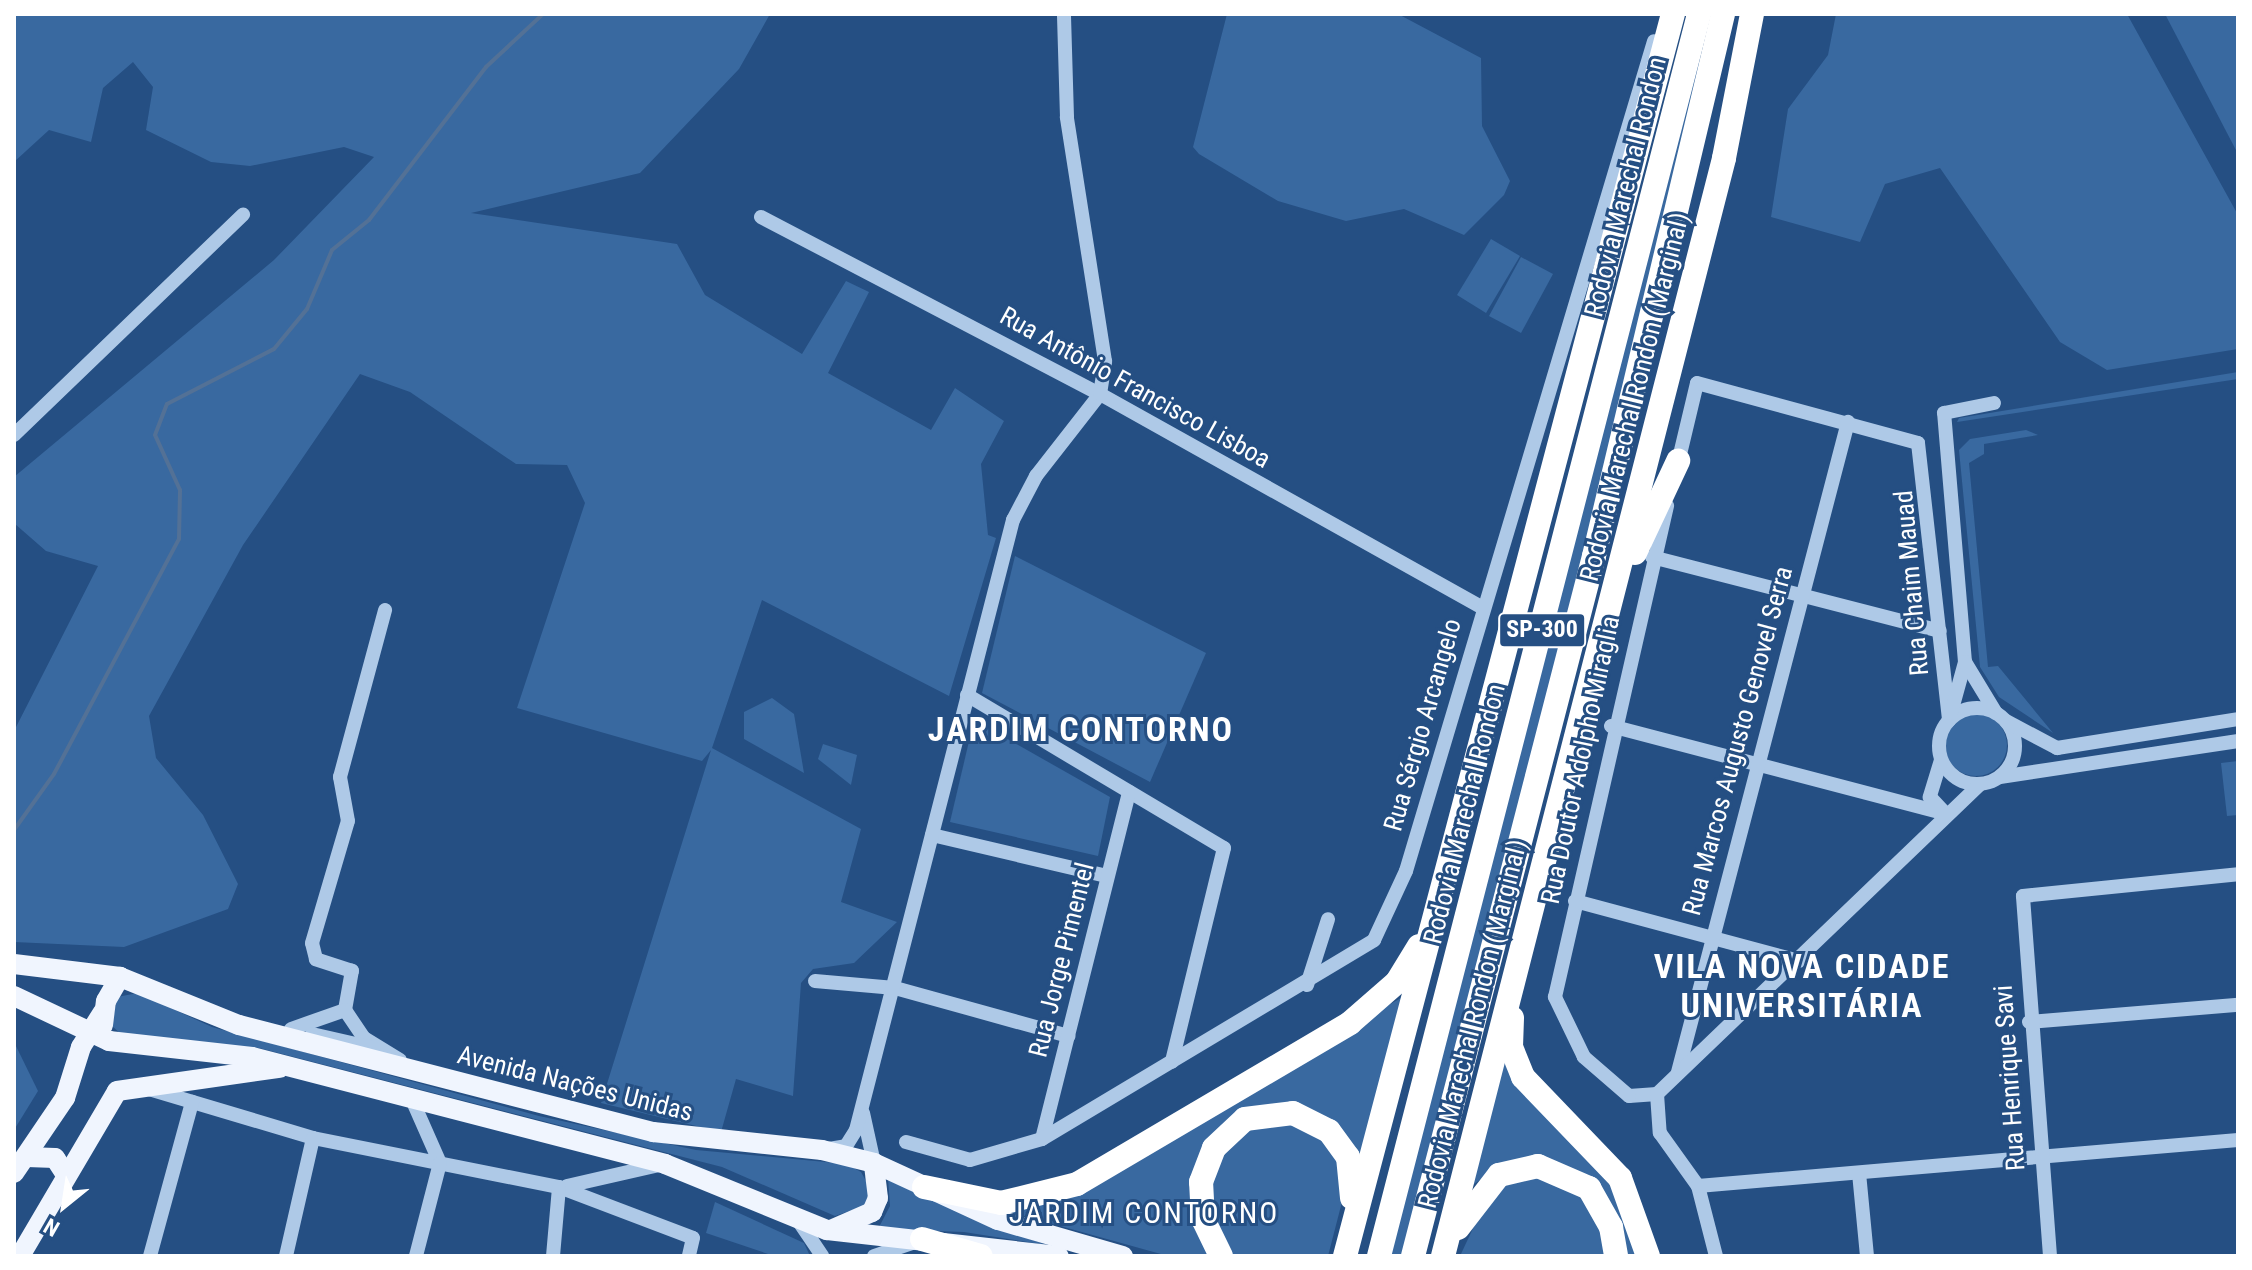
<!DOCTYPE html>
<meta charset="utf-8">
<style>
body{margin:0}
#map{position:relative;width:2252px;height:1270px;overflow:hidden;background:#254f83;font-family:"Roboto Condensed",sans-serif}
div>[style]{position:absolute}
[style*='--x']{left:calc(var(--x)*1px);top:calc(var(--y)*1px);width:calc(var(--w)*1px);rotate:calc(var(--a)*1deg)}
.green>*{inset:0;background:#3969a0}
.round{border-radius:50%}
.stream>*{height:4px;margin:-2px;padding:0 2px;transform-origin:2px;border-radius:2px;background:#537196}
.minor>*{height:14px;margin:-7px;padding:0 7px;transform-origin:7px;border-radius:7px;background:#aec9e7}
.minor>.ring{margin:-7px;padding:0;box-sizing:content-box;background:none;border:14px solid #aec9e7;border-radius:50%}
.major>*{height:20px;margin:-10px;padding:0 10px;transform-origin:10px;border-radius:10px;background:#f0f5fe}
.highway>*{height:24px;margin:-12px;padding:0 12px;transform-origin:12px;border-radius:12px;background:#fff}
span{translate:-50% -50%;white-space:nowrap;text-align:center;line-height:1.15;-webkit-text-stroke:6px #254f83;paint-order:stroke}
.shield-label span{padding:2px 6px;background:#254f83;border:2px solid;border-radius:6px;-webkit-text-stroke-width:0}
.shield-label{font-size:24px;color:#fff;font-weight:700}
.street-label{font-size:26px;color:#fff}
.quarter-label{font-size:30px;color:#fff;letter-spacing:2px}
.district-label{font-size:34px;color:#fff;font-weight:700;letter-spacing:2px}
.frame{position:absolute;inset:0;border:16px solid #fff;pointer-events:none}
.north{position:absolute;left:24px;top:1166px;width:80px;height:80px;-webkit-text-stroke:6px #254f83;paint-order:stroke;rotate:210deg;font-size:22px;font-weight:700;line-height:32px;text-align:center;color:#fff}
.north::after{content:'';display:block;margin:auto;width:28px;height:36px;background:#fff;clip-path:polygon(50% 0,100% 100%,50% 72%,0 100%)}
</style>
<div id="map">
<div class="green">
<div style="clip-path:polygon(14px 14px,770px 14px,739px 69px,640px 173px,471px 213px,677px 244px,705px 295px,802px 354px,846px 281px,869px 292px,828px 373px,931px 430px,955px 388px,1004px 421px,981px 464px,988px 535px,996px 538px,949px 696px,762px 600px,712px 748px,861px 829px,841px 902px,897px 922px,854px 963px,813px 969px,801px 983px,793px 1096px,736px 1079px,721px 1132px,601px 1103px,711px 750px,702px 761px,517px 708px,585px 503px,567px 465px,516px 464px,410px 392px,360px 374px,243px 545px,149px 716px,156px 758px,203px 815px,238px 884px,228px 909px,124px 947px,14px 942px,14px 731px,98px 566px,46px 551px,15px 524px,14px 477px,274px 260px,374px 157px,344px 147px,250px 166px,211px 162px,146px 130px,153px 87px,133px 62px,103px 88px,91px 142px,49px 130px,14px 162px)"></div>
<div style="clip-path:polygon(1227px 14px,1398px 14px,1481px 58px,1482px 126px,1510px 181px,1504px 195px,1464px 235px,1404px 209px,1346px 221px,1278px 201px,1199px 154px,1193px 147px)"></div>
<div style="clip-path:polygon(1709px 14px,1668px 223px,1404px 1256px,1389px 1256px)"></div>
<div style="clip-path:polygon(1836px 14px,2127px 14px,2238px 215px,2238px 349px,2107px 370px,2060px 342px,1940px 168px,1885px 184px,1860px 242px,1771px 217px,1788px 109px,1828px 55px)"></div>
<div style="clip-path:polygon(2165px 14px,2238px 14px,2238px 154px)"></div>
<div style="clip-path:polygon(1491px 239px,1520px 256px,1486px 313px,1457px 295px)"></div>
<div style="clip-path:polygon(1521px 257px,1553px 274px,1521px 333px,1489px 316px)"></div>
<div style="clip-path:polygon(2238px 372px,2238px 379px,1957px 422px,1959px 418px)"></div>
<div style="clip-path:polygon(2026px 430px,2038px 435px,1984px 444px,1984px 454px,1969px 463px,1988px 667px,1998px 666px,2053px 733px,1999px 697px,1980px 667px,1959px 450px,1970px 439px)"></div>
<div style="clip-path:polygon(1015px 556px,1206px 653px,1150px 782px,982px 693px)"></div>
<div style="clip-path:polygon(772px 698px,794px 714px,804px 773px,744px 739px,744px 712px)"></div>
<div class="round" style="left:1945px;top:714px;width:62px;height:62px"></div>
<div style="clip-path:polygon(974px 720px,1110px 797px,1098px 856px,950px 822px)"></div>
<div style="clip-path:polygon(823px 744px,857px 755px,851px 785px,818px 759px)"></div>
<div style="clip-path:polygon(2238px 761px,2238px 815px,2227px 816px,2221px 763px)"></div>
<div style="clip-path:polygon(138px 993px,212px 1027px,539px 1116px,696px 1150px,847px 1164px,861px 1172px,871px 1190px,864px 1206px,835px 1216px,722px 1167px,259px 1048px,122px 1035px,112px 1026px,117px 997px)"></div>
<div style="clip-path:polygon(1403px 997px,1362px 1158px,1321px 1115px,1212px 1135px,1210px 1256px,1168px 1256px,1010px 1212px)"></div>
<div style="clip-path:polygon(14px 1042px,38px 1091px,14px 1130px)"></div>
<div style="clip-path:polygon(1503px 1055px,1602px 1165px,1642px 1256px,1623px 1256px,1597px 1189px,1497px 1167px,1469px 1188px)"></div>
<div style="clip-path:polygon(1306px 1123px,1337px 1154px,1343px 1198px,1328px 1256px,1229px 1256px,1212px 1225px,1211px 1170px,1243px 1127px)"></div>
<div style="clip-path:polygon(1544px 1173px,1593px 1205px,1609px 1256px,1460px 1256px,1492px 1188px)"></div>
<div style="clip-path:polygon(888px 1178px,991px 1226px,1047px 1245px,964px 1232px,878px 1229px,890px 1206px)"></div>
<div style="clip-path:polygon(715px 1202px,804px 1243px,810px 1256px,774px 1256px,706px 1233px)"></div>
</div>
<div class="stream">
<div style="--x:14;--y:830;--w:69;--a:-54.5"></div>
<div style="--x:54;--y:774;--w:266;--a:-62"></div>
<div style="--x:179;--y:539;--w:49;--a:-88.8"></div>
<div style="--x:180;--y:490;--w:60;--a:-114.4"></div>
<div style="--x:155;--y:435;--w:33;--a:-69"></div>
<div style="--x:167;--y:404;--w:120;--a:-27.2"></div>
<div style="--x:274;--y:349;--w:52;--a:-50.5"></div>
<div style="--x:307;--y:309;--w:64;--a:-67"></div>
<div style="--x:332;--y:250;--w:48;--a:-39"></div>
<div style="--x:369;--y:220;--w:193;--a:-52.6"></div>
<div style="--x:486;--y:67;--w:78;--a:-42.9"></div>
</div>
<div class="minor">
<div style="--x:761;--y:217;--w:382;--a:27.6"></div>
<div style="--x:1100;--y:394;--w:439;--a:29.2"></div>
<div style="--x:14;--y:435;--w:318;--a:-43.9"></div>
<div style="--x:1677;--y:467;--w:86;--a:-76.6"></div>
<div style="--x:1697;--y:383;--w:229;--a:15.2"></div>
<div style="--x:1918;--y:443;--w:279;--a:83.6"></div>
<div style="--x:1652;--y:557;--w:297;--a:14.4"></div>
<div style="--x:1965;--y:662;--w:250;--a:-94.8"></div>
<div style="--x:1944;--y:413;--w:51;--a:-11.3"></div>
<div style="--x:967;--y:695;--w:299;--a:30.8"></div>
<div style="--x:1224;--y:848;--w:220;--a:103.7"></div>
<div class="ring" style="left:1939px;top:708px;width:62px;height:62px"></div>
<div style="--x:1951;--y:713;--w:53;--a:-74.6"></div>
<div style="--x:1965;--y:662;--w:60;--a:58.7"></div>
<div style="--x:2006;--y:721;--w:58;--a:27.9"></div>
<div style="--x:2057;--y:748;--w:183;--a:-9.1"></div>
<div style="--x:1611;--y:726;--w:346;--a:14.7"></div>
<div style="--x:1941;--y:760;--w:39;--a:107"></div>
<div style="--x:1930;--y:797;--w:23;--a:47"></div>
<div style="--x:2000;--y:777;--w:241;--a:-8.6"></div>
<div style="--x:932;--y:835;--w:180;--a:13.2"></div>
<div style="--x:1575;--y:901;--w:232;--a:15"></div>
<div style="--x:815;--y:981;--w:80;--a:5"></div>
<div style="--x:895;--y:988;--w:180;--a:15.5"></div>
<div style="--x:1307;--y:985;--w:69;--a:-72.3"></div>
<div style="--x:345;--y:1010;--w:40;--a:-80"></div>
<div style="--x:352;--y:971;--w:38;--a:-162"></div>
<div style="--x:316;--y:959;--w:16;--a:-104"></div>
<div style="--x:312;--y:943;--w:127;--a:-73.6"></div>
<div style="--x:348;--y:821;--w:45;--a:-100.3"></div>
<div style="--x:340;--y:777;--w:173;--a:-74.9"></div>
<div style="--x:2029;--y:1022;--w:210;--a:-4.7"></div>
<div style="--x:291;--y:1029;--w:57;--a:-19.4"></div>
<div style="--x:345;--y:1010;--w:34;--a:56"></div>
<div style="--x:364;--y:1038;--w:42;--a:31.4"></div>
<div style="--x:312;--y:1034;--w:63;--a:12.9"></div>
<div style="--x:1678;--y:1072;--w:672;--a:-75.34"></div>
<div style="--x:149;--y:1089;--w:171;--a:16.6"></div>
<div style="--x:313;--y:1138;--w:251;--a:11.3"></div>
<div style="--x:559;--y:1187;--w:143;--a:20.8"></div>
<div style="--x:693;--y:1238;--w:18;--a:103"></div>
<div style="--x:1657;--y:1094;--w:28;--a:176"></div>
<div style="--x:1629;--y:1096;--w:60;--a:-139.1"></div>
<div style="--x:1584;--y:1057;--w:67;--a:-115.8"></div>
<div style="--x:1555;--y:997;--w:504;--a:-77.15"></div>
<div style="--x:1657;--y:1094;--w:448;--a:-43.8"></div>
<div style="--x:1657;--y:1094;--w:39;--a:86"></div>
<div style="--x:1660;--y:1133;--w:65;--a:54.4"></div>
<div style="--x:1698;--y:1186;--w:72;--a:75.6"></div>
<div style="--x:410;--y:1095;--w:74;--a:66.2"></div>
<div style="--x:440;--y:1163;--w:96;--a:104.5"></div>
<div style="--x:863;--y:1113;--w:51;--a:77.6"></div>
<div style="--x:1042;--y:1139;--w:358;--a:-75.9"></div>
<div style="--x:906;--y:1142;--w:66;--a:15.7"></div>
<div style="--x:970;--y:1160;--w:75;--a:-16.3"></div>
<div style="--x:1042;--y:1139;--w:387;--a:-30.9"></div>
<div style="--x:1374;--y:940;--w:76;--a:-65.1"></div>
<div style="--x:1406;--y:871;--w:866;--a:-73.36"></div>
<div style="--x:829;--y:1149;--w:17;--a:-10"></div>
<div style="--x:846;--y:1146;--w:19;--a:-58"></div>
<div style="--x:856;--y:1130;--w:630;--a:-75.57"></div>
<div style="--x:1013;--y:520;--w:50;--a:-62.4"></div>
<div style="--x:1036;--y:476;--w:104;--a:-52"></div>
<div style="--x:1100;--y:394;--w:33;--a:-81"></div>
<div style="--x:1105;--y:361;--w:247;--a:-98.9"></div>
<div style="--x:1067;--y:117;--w:103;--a:-91.7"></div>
<div style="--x:1859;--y:1173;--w:83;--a:84.5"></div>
<div style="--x:567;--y:1186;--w:98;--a:-12.9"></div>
<div style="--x:1698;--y:1186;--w:542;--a:-4.87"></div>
<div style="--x:800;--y:1223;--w:40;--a:56"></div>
<div style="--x:150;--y:1256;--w:160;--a:-74.7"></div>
<div style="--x:286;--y:1256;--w:121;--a:-77.1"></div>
<div style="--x:553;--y:1256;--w:69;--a:-85"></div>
<div style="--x:874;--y:1256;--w:43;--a:-18.9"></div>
<div style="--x:2050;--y:1256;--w:361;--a:-94.3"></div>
<div style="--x:2023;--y:896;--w:216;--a:-5.8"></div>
</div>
<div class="major">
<div style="--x:14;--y:964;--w:107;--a:7"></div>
<div style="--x:120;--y:977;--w:128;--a:22"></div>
<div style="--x:239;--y:1025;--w:428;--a:14.5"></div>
<div style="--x:653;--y:1132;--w:170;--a:6.1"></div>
<div style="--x:822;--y:1150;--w:54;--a:14"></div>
<div style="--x:874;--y:1163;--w:136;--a:24.7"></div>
<div style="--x:998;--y:1220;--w:130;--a:16.1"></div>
<div style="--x:14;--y:996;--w:105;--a:25.3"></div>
<div style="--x:109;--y:1041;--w:144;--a:6.4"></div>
<div style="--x:252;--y:1057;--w:427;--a:14.5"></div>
<div style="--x:665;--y:1164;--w:175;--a:22.2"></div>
<div style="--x:827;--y:1230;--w:233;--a:6.4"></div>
<div style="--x:103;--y:1025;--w:24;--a:-83"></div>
<div style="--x:106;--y:1001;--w:28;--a:-60"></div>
<div style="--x:27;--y:1157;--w:28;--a:2"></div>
<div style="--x:55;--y:1158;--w:20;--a:57"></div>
<div style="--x:14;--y:1173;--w:91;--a:-55.8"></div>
<div style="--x:65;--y:1098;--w:53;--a:-72.6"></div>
<div style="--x:81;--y:1047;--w:41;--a:-57.8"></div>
<div style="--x:831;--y:1230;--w:45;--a:-23.7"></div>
<div style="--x:872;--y:1212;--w:15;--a:-67"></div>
<div style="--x:878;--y:1198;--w:35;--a:-97"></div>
<div style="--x:20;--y:1256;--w:191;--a:-59.5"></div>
<div style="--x:117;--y:1091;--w:164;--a:-8.1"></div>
</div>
<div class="highway">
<div style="--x:1635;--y:553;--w:102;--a:-64.9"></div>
<div style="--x:1512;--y:1018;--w:29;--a:92"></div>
<div style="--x:1511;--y:1047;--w:32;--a:68"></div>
<div style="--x:1523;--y:1077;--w:140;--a:46.2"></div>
<div style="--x:1620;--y:1178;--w:83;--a:70.3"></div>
<div style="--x:924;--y:1187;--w:79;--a:11.7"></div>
<div style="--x:1001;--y:1203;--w:78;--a:-14"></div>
<div style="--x:1077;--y:1184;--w:317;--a:-30.5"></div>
<div style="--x:1350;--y:1023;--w:62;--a:-41.1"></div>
<div style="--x:1397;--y:982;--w:42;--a:-58.6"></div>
<div style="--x:1458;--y:1228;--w:67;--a:-52.3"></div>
<div style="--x:1499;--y:1175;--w:40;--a:-13"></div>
<div style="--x:1538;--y:1166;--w:56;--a:23.3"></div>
<div style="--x:1589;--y:1188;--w:45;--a:60.6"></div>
<div style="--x:1611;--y:1227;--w:29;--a:80"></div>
<div style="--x:922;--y:1239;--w:61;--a:16.1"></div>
<div style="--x:1221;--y:1256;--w:41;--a:-115.9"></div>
<div style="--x:1203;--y:1219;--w:37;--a:-93"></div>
<div style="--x:1201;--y:1182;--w:36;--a:-69"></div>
<div style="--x:1214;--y:1148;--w:42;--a:-43.1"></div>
<div style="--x:1245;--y:1119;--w:48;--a:-7.1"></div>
<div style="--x:1293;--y:1113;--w:40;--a:26.6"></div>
<div style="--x:1329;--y:1131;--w:32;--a:54"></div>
<div style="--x:1348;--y:1157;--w:41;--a:84.4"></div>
<div style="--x:1345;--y:1256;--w:1285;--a:-75.21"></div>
<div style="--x:1379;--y:1256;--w:1283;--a:-75.55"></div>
<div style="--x:1413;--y:1256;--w:723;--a:-75.5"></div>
<div style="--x:1594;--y:556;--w:557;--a:-76.61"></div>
<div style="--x:1443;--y:1256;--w:1133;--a:-75.64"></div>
<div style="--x:1724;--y:158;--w:147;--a:-79"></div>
</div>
<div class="shield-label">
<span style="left:1542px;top:630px">SP-300</span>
</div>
<div class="street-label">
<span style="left:1626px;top:187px;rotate:-76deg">Rodovia Marechal Rondon</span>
<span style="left:1135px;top:388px;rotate:29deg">Rua Antônio Francisco Lisboa</span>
<span style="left:1635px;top:397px;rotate:-76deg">Rodovia Marechal Rondon (Marginal)</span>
<span style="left:1912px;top:583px;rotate:-95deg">Rua Chaim Mauad</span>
<span style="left:1423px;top:725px;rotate:-74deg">Rua Sérgio Arcangelo</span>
<span style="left:1738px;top:741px;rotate:-75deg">Rua Marcos Augusto Genovel Serra</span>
<span style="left:1581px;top:760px;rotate:-78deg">Rua Doutor Adolpho Miraglia</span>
<span style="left:1465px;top:814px;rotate:-76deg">Rodovia Marechal Rondon</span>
<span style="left:1062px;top:960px;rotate:-76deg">Rua Jorge Pimentel</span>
<span style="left:1473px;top:1024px;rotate:-76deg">Rodovia Marechal Rondon (Marginal)</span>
<span style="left:2010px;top:1078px;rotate:-94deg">Rua Henrique Savi</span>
<span style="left:575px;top:1084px;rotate:14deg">Avenida Nações Unidas</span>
</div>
<div class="quarter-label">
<span style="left:1144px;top:1213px">JARDIM CONTORNO</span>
</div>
<div class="district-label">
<span style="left:1081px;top:730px">JARDIM CONTORNO</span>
<span style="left:1802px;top:986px">VILA NOVA CIDADE<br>UNIVERSITÁRIA</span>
</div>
<div class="frame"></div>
<div class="north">N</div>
</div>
